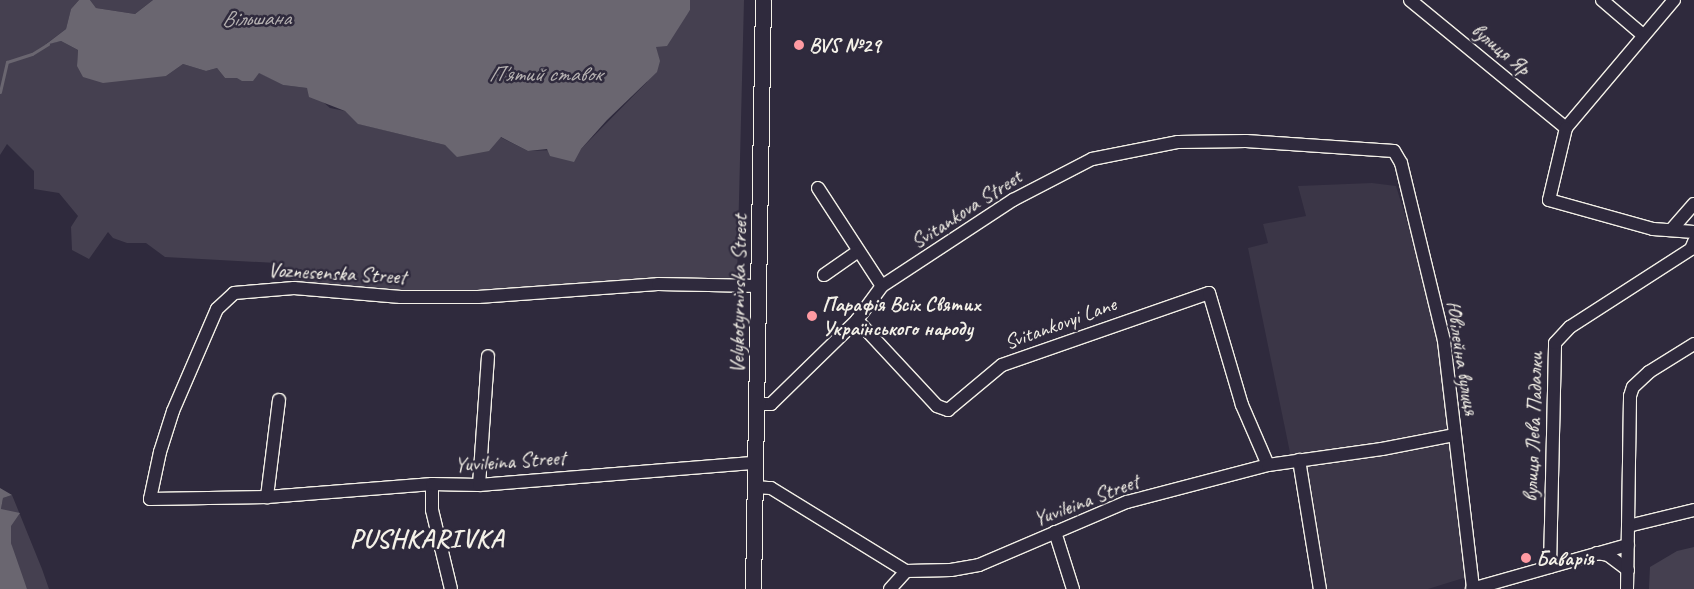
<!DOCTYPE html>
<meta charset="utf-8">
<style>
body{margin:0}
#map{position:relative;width:1694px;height:589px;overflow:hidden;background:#2f2a3d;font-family:Caveat,sans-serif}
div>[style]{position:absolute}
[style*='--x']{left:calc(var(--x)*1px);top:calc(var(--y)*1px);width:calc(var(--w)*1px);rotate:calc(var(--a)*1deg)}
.built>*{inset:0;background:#3b3647}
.green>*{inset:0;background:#454050}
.water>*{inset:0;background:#6a6670}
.stream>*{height:3px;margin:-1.5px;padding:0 1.5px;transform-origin:1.5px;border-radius:1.5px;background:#6a6670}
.roads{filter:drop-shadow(1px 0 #f4f1e8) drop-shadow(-1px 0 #f4f1e8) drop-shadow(0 1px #f4f1e8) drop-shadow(0 -1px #f4f1e8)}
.minor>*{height:12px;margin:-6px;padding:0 6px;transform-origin:6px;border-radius:6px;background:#2f2a3d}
.major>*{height:15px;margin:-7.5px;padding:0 7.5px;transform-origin:7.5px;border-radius:7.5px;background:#2f2a3d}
.dots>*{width:14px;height:14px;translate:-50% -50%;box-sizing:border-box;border:2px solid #2f2a3d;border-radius:50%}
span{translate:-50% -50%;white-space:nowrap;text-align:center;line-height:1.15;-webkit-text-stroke:5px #2f2a3d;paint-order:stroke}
.poi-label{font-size:21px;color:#f4f1e8;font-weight:700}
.left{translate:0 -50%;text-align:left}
.street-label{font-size:21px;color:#f4f1e8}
.water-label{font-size:22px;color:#b6b2b2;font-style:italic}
.district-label{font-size:26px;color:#f4f1e8;font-weight:700;letter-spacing:1px}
</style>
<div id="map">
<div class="built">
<div style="clip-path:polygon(1372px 183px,1396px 186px,1444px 341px,1470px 576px,1428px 589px,1318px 589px,1248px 248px,1268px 243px,1263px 224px,1306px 216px,1298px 186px)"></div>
</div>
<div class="green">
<div style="clip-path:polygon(0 0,79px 0,71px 9px,66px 29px,46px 44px,61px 41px,78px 50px,77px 66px,166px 76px,183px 64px,206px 71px,217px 68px,225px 78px,258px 72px,283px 85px,307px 88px,330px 108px,345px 111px,359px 124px,445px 145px,457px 156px,500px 137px,528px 151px,581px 149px,647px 82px,656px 47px,678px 26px,690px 10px,690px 0,744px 0,737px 279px,466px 294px,304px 288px,287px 276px,277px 263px,165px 257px,146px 243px,127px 243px,113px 238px,108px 232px,89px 259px,72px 250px,71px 227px,78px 216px,59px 193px,34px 189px,34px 171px,7px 144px,0 155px)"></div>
<div style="clip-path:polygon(90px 0,153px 0,135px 14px,96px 8px)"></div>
<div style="clip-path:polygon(12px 495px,42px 569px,49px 589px,27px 589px,18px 572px,11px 543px,11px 526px,1px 509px,3px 498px)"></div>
<div style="clip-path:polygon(1694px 547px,1694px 589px,1649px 589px,1650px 567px,1677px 551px)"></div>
</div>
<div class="water">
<div style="clip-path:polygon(79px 0,90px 0,96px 8px,135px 14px,153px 0,690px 0,690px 10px,667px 46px,656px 47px,660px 61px,657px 72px,607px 120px,581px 149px,574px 162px,550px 156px,547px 149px,528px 151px,501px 137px,489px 151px,457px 157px,445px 145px,358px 124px,345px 111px,309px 97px,307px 88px,283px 85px,259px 73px,253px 81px,242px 81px,237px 78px,225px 78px,217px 68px,206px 71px,183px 64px,166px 76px,103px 83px,83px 77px,77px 66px,78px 50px,61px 41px,45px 45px,66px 29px,71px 9px)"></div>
<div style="clip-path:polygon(0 488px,12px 495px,3px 498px,1px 509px,20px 513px,11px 526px,11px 543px,27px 589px,0 589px)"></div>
</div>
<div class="stream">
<div style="--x:0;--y:92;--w:31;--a:-77"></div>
<div style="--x:7;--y:62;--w:26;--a:-18"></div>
<div style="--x:32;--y:54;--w:19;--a:-32"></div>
</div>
<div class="roads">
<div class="minor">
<div style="--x:1410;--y:0;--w:202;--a:39.4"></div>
<div style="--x:1602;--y:0;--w:54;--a:40.5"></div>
<div style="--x:1674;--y:0;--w:167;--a:130.2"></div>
<div style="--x:1566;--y:128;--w:74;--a:103.3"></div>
<div style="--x:1549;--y:200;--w:108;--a:15.6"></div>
<div style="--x:1653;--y:229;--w:41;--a:4.2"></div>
<div style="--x:818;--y:188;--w:117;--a:56.9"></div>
<div style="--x:1672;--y:229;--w:33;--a:-49"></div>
<div style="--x:824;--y:275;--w:40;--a:-34.9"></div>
<div style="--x:857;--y:320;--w:117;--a:47.1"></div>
<div style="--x:937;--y:406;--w:12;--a:20"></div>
<div style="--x:948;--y:410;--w:70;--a:-39.8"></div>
<div style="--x:1002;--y:365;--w:219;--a:-19.2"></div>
<div style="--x:1209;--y:293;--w:117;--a:73.6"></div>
<div style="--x:1242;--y:405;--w:65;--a:66.6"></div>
<div style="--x:279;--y:400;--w:98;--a:97.1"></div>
<div style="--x:267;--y:497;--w:117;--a:179"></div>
<div style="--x:150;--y:499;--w:48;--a:-78"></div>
<div style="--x:160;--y:452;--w:43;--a:-72.4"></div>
<div style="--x:173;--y:411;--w:111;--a:-66.7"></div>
<div style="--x:217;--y:309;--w:23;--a:-43"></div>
<div style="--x:234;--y:293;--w:60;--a:-4.8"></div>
<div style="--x:294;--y:288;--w:107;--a:4.8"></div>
<div style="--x:401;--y:297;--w:77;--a:0"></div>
<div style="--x:478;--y:297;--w:180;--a:-4.1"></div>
<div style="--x:658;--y:284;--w:101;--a:1.1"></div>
<div style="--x:757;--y:404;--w:14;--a:0"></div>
<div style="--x:771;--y:404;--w:120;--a:-44.3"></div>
<div style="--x:857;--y:320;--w:42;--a:-53.7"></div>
<div style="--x:882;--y:286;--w:157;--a:-33.3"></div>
<div style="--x:1013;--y:200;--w:89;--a:-27.4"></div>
<div style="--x:1092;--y:159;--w:88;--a:-11.2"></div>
<div style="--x:1178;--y:142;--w:68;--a:-0.8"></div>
<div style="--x:1246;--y:141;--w:148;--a:3.9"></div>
<div style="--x:1394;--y:151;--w:14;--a:60"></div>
<div style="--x:1401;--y:163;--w:183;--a:76.4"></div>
<div style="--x:1444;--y:341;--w:250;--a:83.3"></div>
<div style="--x:1299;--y:460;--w:131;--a:80.8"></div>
<div style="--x:432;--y:484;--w:26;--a:90"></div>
<div style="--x:432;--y:510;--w:81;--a:76.5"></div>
<div style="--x:479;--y:485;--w:129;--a:-86"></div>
<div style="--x:755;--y:487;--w:16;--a:4"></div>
<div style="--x:771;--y:488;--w:158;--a:31.6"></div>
<div style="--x:906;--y:571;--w:45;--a:-1.3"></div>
<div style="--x:951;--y:570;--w:28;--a:-10"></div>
<div style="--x:979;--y:565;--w:161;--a:-23.1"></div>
<div style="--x:1127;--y:502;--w:146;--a:-14.7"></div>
<div style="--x:1268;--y:465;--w:115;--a:-8"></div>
<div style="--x:1382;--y:449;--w:73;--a:-11"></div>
<div style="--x:267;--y:497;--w:166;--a:-4.5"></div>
<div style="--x:432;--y:484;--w:47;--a:1.2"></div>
<div style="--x:479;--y:485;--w:277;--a:-4.6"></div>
<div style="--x:1628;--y:526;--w:68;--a:-13.6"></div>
<div style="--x:1055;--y:532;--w:60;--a:72.5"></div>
<div style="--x:1597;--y:553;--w:11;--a:10"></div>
<div style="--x:1608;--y:555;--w:25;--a:37"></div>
<div style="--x:1550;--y:567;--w:224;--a:-88.7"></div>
<div style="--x:1555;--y:343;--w:22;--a:-47"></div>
<div style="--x:1570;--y:327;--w:144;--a:-32.8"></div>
<div style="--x:1691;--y:249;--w:8;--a:-67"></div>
<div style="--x:890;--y:589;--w:24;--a:-48"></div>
<div style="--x:1472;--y:589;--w:162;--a:-15.8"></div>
<div style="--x:1627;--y:589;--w:193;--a:-89.1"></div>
<div style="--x:1630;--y:396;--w:9;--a:-72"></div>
<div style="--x:1633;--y:387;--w:22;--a:-43"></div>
<div style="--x:1649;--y:372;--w:53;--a:-31.9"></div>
</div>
<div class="major">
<div style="--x:753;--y:589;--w:589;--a:-89.03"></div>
</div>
</div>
<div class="dots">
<div style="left:799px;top:45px;background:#ff9aa2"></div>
<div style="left:812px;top:316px;background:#ff9aa2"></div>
<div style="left:1526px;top:558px;background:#ff9aa2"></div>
</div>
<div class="poi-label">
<span class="left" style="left:809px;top:45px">BVS №29</span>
<span class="left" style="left:822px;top:316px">Парафія Всіх Святих<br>Українського народу</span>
<span class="left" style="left:1536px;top:558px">Баварія</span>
</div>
<div class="street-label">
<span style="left:1501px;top:49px;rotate:39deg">вулиця Яр</span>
<span style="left:966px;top:209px;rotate:-33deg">Svitankova Street</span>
<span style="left:337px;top:273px;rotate:3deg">Voznesenska Street</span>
<span style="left:738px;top:294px;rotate:-89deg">Velykotyrnivska Street</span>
<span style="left:1060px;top:323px;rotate:-20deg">Svitankovyi Lane</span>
<span style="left:1462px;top:358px;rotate:81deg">Ювілейна вулиця</span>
<span style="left:1533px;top:427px;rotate:-88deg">вулиця Лева Падалки</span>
<span style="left:510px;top:461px;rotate:-4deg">Yuvileina Street</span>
<span style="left:1086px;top:500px;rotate:-21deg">Yuvileina Street</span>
</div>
<div class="water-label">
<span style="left:256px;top:19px;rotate:-1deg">Вільшана</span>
<span style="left:545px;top:75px">П'ятий ставок</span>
</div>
<div class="district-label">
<span style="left:427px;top:539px">PUSHKARIVKA</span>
</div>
</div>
